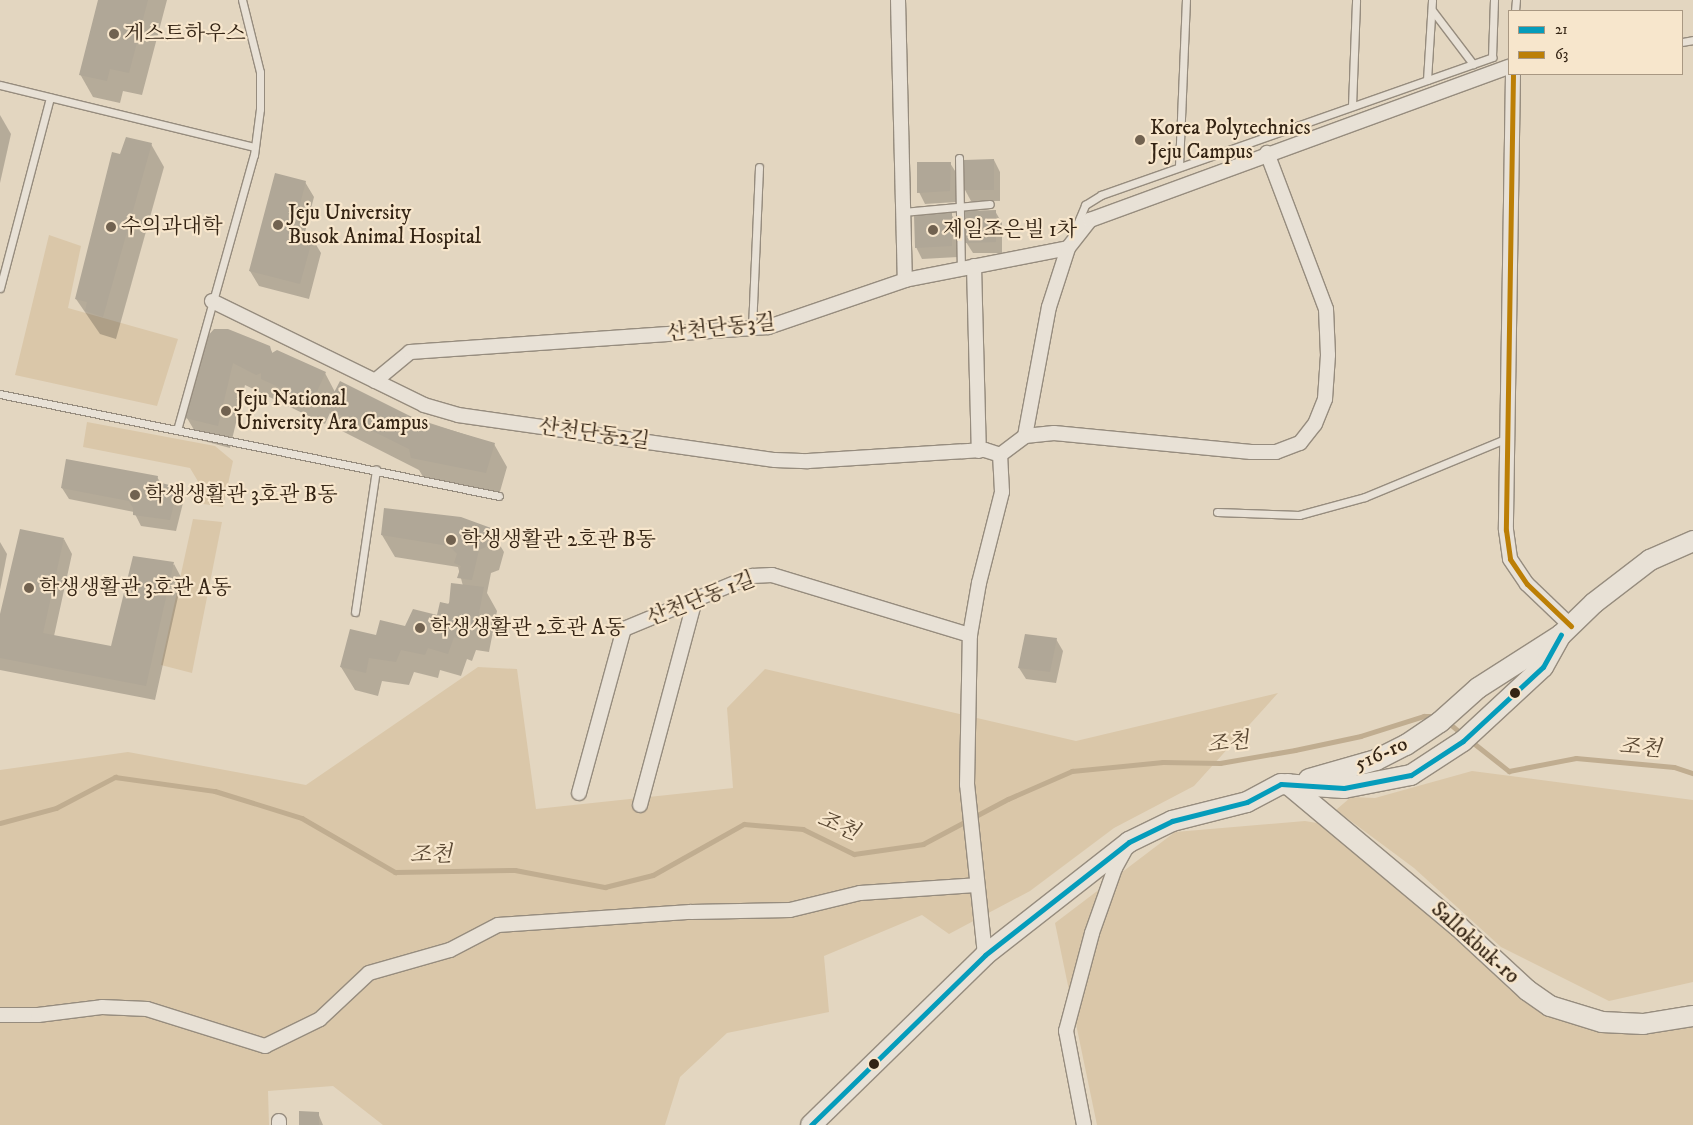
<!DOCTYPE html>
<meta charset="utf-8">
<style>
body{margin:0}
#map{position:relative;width:1693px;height:1125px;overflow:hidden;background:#e3d6c0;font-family:"IM FELL DW Pica","Noto Serif KR",serif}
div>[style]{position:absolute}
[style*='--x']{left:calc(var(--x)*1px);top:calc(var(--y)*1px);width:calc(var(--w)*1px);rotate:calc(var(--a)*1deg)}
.green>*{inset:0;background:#dac7a9}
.shadow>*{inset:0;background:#0003}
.stream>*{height:4.5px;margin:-2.25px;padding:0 2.25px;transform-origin:2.25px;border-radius:2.25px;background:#c0ad90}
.building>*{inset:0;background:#b0a797}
.roads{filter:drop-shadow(1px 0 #968c7e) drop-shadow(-1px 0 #968c7e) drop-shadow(0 1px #968c7e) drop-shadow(0 -1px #968c7e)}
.service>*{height:7px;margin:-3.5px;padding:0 3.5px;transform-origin:3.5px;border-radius:3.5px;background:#e8e1d6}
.minor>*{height:14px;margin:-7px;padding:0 7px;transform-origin:7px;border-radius:7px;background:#e8e1d6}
.secondary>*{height:20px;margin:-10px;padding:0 10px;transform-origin:10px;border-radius:10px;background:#e8e1d6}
.bus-1>*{height:5px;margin:-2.5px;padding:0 2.5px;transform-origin:2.5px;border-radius:2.5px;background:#059cbb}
.bus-2>*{height:5px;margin:-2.5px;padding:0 2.5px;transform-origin:2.5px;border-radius:2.5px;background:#bc7f06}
.dots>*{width:14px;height:14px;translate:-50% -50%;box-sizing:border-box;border:2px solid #f7e6cc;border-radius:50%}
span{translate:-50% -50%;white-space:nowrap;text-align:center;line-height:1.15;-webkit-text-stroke:4.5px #f7e6cc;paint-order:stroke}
.poi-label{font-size:21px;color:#342414}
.left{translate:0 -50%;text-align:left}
.street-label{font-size:21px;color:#342414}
.water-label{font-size:22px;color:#5a4833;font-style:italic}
.legend{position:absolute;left:1508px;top:10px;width:175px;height:65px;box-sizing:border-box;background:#f7e6cc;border:1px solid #a99882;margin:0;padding:6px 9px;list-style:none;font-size:15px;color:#342414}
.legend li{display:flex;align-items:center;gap:10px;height:25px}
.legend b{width:25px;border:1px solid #a99882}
</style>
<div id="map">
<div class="green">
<div style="clip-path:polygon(49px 235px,81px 246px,68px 308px,178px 339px,157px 406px,15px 375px)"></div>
<div style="clip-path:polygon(87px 422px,215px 446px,233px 461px,223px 507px,197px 503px,199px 483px,190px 468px,83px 447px)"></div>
<div style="clip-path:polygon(193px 519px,222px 522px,192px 673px,161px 665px)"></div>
<div style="clip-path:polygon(478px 667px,517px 669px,536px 809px,733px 788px,727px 708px,765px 669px,1076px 741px,1278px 693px,1194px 786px,1114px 828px,1030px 891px,949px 934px,922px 915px,824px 956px,829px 1012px,727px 1033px,680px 1077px,665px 1125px,383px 1125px,333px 1086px,268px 1091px,269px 1125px,0 1125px,0 770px,128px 752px,306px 785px)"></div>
<div style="clip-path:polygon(1472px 771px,1693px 800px,1693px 982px,1609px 1001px,1501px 947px,1414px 868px,1336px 810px,1351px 797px,1375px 798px)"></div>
<div style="clip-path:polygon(1305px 821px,1317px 823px,1350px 846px,1420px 904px,1510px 990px,1540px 1011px,1615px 1032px,1693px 1027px,1693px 1125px,1097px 1125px,1055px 923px,1175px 832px)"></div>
</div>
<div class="shadow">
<div style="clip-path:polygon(99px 0,167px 0,142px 95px,123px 91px,120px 103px,93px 97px,80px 74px)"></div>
<div style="clip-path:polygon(0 115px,11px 134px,0 183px)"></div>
<div style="clip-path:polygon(151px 144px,164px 167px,116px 339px,100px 334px,76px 299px,120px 156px)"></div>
<div style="clip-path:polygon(994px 160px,1000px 172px,1000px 201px,971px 201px,965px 190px)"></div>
<div style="clip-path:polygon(950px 163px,957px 174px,956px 202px,925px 204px,919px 192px)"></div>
<div style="clip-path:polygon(305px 182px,314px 197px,304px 236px,312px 238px,321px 253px,309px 299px,259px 286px,250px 271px)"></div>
<div style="clip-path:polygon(995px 211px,1002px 223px,1002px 253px,973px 253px,966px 242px)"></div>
<div style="clip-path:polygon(951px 214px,958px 225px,958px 257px,922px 259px,916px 247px)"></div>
<div style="clip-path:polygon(211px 334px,269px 347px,273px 354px,325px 373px,335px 392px,494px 444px,507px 467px,499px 495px,425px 480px,419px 470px,340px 430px,330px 413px,325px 424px,245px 385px,230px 448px,200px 440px,187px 418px)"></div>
<div style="clip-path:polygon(157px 477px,162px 485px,177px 488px,184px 499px,176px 531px,141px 526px,134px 512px,69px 499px,62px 488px)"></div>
<div style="clip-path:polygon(490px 529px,504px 552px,499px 570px,491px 573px,487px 593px,497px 611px,489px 652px,476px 650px,472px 661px,467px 659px,461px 676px,440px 670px,438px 678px,414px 672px,409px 685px,382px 681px,378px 696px,355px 690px,341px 667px,377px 637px,438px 616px,463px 586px,458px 567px,395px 557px,382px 535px)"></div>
<div style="clip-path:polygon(64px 539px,72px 554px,54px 636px,112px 647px,174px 564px,182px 579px,155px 700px,0 670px,0 619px)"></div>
<div style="clip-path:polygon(0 542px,7px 554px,0 590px)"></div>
<div style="clip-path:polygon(1056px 639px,1063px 651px,1056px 683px,1026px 679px,1019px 668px)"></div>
<div style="clip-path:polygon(318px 1113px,323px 1125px,300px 1125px)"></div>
</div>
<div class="stream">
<div style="--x:1449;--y:723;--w:17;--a:40"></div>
<div style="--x:1470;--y:740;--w:50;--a:38.5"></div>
<div style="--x:1509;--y:771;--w:68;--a:-11"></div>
<div style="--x:1576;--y:758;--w:98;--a:5.2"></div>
<div style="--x:1674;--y:767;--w:20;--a:18"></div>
<div style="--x:0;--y:823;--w:58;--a:-15"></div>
<div style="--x:56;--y:808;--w:67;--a:-27.7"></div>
<div style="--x:115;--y:777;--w:101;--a:8"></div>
<div style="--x:215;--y:791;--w:91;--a:17.2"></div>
<div style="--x:302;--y:818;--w:108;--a:30.1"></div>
<div style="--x:395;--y:872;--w:120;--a:-1"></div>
<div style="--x:515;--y:870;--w:92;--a:10.7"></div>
<div style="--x:605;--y:887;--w:49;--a:-14"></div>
<div style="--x:653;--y:875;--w:104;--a:-29.3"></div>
<div style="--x:744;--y:824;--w:59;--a:4.8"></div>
<div style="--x:803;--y:829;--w:57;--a:26.1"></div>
<div style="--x:854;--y:854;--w:70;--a:-8.2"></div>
<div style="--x:923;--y:844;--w:96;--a:-27.9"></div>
<div style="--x:1008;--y:799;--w:70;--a:-23.6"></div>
<div style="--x:1072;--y:771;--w:91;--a:-5.6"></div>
<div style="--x:1163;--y:762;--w:57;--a:1"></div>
<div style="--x:1220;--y:763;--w:76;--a:-9.8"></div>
<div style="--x:1295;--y:750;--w:67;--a:-12"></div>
<div style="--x:1361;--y:736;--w:66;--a:-17.6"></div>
<div style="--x:1424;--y:716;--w:12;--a:0"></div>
</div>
<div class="building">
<div style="clip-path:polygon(98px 0,148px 0,129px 73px,110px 69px,107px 81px,79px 75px)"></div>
<div style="clip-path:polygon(126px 137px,152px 143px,103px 317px,85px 311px,87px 302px,75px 299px,112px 152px,120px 154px)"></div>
<div style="clip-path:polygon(994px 159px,994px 190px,963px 190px,964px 160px)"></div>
<div style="clip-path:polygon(917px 162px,951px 162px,950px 191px,917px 193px)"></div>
<div style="clip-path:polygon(275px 173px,306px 181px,293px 231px,313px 237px,300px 284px,249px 271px)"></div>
<div style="clip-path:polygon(996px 210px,996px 242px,965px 243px,964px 211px)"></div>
<div style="clip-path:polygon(952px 212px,952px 246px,915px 248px,914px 215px)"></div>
<div style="clip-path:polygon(214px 329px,228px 329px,270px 346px,272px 353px,277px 350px,326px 372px,312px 402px,261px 379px,261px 373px,256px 375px,233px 363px,218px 426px,185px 418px,206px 338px)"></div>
<div style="clip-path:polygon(340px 381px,420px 421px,495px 443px,486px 473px,411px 458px,409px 449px,326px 408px)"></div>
<div style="clip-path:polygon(66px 459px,158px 476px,157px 482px,178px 487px,170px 520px,133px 515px,133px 508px,129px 501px,61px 488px)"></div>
<div style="clip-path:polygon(384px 508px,461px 517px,491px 528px,486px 547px,479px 550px,472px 580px,457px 578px,461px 566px,454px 563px,457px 554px,449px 546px,381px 535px)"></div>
<div style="clip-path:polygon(20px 529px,64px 538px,43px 633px,111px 646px,133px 556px,174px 562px,146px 686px,0 658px,0 614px)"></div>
<div style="clip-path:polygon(451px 583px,484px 587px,476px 629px,463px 628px,460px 639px,454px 637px,448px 654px,428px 648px,425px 655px,401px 650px,396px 662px,369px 658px,366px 673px,340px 667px,350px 629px,376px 635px,380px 620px,405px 626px,413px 609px,437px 615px,440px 602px,449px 604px)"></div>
<div style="clip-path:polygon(1025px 634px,1057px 638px,1050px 672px,1018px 668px)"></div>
<div style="clip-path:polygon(299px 1111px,319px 1112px,319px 1125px,299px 1125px)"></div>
</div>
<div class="roads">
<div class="service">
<div style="--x:1432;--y:10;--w:68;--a:52.8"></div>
<div style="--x:1515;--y:11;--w:11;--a:-85"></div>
<div style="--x:1682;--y:42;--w:11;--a:-10"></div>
<div style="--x:1427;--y:80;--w:80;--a:-86.4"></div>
<div style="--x:0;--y:85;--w:262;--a:13.7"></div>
<div style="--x:1352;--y:106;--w:106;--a:-87.8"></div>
<div style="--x:959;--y:158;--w:111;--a:89"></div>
<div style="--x:1179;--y:166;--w:166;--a:-87.6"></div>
<div style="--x:903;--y:212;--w:87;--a:-5.3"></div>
<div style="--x:1072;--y:236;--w:34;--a:-67"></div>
<div style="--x:1085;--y:205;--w:19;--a:-32"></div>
<div style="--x:1101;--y:195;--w:415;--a:-19.4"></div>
<div style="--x:1492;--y:57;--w:57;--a:-88"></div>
<div style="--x:0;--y:288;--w:197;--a:-75.3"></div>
<div style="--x:752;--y:328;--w:161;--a:-87.5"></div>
<div style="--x:0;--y:394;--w:509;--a:11.55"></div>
<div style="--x:177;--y:430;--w:286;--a:-74.4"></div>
<div style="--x:254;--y:155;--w:46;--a:-82.6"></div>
<div style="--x:260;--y:109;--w:37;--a:-90"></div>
<div style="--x:260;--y:72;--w:74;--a:-104"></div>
<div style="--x:1217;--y:512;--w:82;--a:2.1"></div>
<div style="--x:1299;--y:515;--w:68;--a:-15.3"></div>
<div style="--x:1365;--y:497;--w:152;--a:-22.5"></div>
<div style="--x:355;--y:612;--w:144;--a:-81.6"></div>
</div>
<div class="minor">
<div style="--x:898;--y:0;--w:280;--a:88.6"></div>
<div style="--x:1513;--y:74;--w:456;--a:90.9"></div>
<div style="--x:1506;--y:530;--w:29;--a:82"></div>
<div style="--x:1510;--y:559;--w:30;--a:56"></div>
<div style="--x:1527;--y:584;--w:61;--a:43.7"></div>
<div style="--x:974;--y:266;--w:185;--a:88.5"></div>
<div style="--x:212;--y:301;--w:236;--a:26.1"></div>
<div style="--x:424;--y:405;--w:35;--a:16"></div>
<div style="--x:458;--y:415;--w:320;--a:8.1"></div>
<div style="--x:775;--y:460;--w:33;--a:2"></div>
<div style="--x:808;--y:461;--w:177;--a:-3.6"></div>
<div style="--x:985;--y:450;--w:16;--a:18"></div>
<div style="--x:375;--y:381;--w:45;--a:-39.6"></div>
<div style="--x:410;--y:352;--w:359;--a:-4"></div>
<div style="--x:768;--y:327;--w:145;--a:-18.9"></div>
<div style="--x:905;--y:280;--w:166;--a:-11.1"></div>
<div style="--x:1025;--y:436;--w:131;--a:-79.5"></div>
<div style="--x:1049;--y:307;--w:62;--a:-72.1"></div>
<div style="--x:1068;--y:248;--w:36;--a:-52"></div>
<div style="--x:1090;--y:220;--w:446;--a:-20.1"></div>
<div style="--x:1000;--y:455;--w:31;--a:-37"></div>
<div style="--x:1025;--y:436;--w:29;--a:-6"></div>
<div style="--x:1054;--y:433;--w:198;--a:5.5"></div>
<div style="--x:1251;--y:452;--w:25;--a:0"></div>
<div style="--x:1276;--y:452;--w:26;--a:-21"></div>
<div style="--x:1300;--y:443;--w:24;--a:-52"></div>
<div style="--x:1315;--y:424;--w:27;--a:-68"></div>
<div style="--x:1325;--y:399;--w:44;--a:-86.1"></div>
<div style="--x:1328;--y:355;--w:46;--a:-92.5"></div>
<div style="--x:1326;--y:309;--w:167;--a:-110.7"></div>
<div style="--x:579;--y:793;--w:170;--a:-74.7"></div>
<div style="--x:624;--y:629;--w:139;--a:-22.5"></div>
<div style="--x:752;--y:576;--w:20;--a:-3"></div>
<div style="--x:772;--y:575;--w:207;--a:16.9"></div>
<div style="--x:640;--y:805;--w:212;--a:-75"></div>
<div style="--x:985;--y:955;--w:171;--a:-96"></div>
<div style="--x:967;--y:785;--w:150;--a:-88.9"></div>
<div style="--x:970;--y:635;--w:53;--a:-80.2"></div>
<div style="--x:979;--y:583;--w:94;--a:-75.8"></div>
<div style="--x:1002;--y:492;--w:37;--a:-93"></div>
<div style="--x:0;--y:1015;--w:38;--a:0"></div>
<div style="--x:38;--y:1015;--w:64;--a:-7.1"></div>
<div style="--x:102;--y:1007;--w:45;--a:2.5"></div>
<div style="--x:147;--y:1009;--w:124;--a:17.4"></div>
<div style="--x:265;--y:1046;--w:61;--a:-26.1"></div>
<div style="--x:320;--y:1019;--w:67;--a:-43.2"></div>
<div style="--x:369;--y:973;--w:84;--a:-15.9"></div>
<div style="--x:450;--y:950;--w:54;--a:-27.5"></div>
<div style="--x:498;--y:925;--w:193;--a:-3.9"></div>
<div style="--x:691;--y:912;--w:99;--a:-1.2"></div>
<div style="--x:790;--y:910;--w:72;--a:-13.7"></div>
<div style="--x:860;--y:893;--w:116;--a:-3.9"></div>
<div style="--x:279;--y:1121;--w:4;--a:90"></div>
<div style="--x:1084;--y:1125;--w:96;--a:-100.8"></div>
<div style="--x:1066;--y:1031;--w:101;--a:-75.1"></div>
<div style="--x:1092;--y:933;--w:69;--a:-70.5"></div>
<div style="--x:1115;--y:868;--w:23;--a:-61"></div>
</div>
<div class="secondary">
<div style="--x:1309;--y:779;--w:70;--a:-15.8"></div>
<div style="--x:1376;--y:760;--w:34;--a:-27"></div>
<div style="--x:1406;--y:745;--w:41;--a:-34.1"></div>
<div style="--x:1440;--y:722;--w:51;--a:-41.8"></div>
<div style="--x:1478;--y:688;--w:98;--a:-32.6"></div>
<div style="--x:1561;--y:635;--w:46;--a:-44.1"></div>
<div style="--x:1594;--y:603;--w:71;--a:-37.5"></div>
<div style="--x:1650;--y:560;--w:47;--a:-23.8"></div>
<div style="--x:1288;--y:784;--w:223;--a:39.9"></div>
<div style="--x:1459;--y:927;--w:93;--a:42.8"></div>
<div style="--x:1527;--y:990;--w:28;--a:35"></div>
<div style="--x:1550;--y:1006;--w:54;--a:17.1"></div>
<div style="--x:1602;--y:1022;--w:41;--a:2.8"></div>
<div style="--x:1643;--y:1024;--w:51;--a:-9.1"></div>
<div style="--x:811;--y:1125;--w:243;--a:-44.3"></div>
<div style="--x:985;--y:955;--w:183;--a:-38.1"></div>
<div style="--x:1129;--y:842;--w:48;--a:-26"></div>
<div style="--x:1172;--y:821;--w:77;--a:-14.2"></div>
<div style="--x:1247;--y:802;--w:38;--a:-28"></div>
<div style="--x:1281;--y:784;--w:63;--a:3.6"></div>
<div style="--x:1344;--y:788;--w:68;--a:-11"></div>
<div style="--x:1411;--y:775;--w:62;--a:-33.2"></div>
<div style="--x:1463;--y:741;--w:109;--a:-42.8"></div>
<div style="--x:1543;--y:667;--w:37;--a:-61"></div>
</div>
</div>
<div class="bus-1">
<div style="--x:811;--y:1125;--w:243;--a:-44.3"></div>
<div style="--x:985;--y:955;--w:183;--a:-38.1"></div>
<div style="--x:1129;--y:842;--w:48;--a:-26"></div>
<div style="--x:1172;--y:821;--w:77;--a:-14.2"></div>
<div style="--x:1247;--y:802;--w:38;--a:-28"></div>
<div style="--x:1281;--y:784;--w:63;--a:3.6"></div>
<div style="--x:1344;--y:788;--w:68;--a:-11"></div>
<div style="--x:1411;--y:775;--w:62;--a:-33.2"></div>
<div style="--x:1463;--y:741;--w:109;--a:-42.8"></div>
<div style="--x:1543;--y:667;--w:37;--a:-61"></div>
</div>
<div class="bus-2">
<div style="--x:1513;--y:74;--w:456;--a:90.9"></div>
<div style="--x:1506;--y:530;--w:29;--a:82"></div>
<div style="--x:1510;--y:559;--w:30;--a:56"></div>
<div style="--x:1527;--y:584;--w:61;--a:43.7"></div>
</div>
<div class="dots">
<div style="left:114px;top:34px;background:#716250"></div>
<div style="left:1140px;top:140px;background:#716250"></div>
<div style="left:278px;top:225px;background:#716250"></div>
<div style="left:111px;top:227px;background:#716250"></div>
<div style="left:933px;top:230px;background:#716250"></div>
<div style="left:226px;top:411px;background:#716250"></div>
<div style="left:135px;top:495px;background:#716250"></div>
<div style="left:451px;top:540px;background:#716250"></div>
<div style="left:29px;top:588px;background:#716250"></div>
<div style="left:420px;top:628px;background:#716250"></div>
<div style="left:1515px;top:693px;background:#342414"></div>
<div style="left:874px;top:1064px;background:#342414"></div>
</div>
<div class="poi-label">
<span class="left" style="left:124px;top:34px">게스트하우스</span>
<span class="left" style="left:1150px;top:140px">Korea Polytechnics<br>Jeju Campus</span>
<span class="left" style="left:288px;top:225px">Jeju University<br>Busok Animal Hospital</span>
<span class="left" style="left:121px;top:227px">수의과대학</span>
<span class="left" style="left:943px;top:230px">제일조은빌 1차</span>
<span class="left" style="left:236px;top:411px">Jeju National<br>University Ara Campus</span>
<span class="left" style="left:145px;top:495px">학생생활관 3호관 B동</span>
<span class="left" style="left:461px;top:540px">학생생활관 2호관 B동</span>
<span class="left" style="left:39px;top:588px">학생생활관 3호관 A동</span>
<span class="left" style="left:430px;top:628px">학생생활관 2호관 A동</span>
</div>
<div class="street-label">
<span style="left:721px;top:328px;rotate:-6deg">산천단동3길</span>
<span style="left:594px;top:434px;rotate:8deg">산천단동2길</span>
<span style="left:701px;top:599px;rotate:-21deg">산천단동 1길</span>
<span style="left:1381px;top:754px;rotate:-24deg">516-ro</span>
<span style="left:1475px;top:943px;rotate:42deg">Sallokbuk-ro</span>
</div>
<div class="water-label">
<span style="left:1228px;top:743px;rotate:-7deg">조천</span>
<span style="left:1640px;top:748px;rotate:5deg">조천</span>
<span style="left:838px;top:826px;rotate:23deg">조천</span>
<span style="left:431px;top:855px;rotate:-1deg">조천</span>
</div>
<ul class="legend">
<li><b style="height:6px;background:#059cbb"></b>21</li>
<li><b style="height:6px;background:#bc7f06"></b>63</li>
</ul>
</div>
